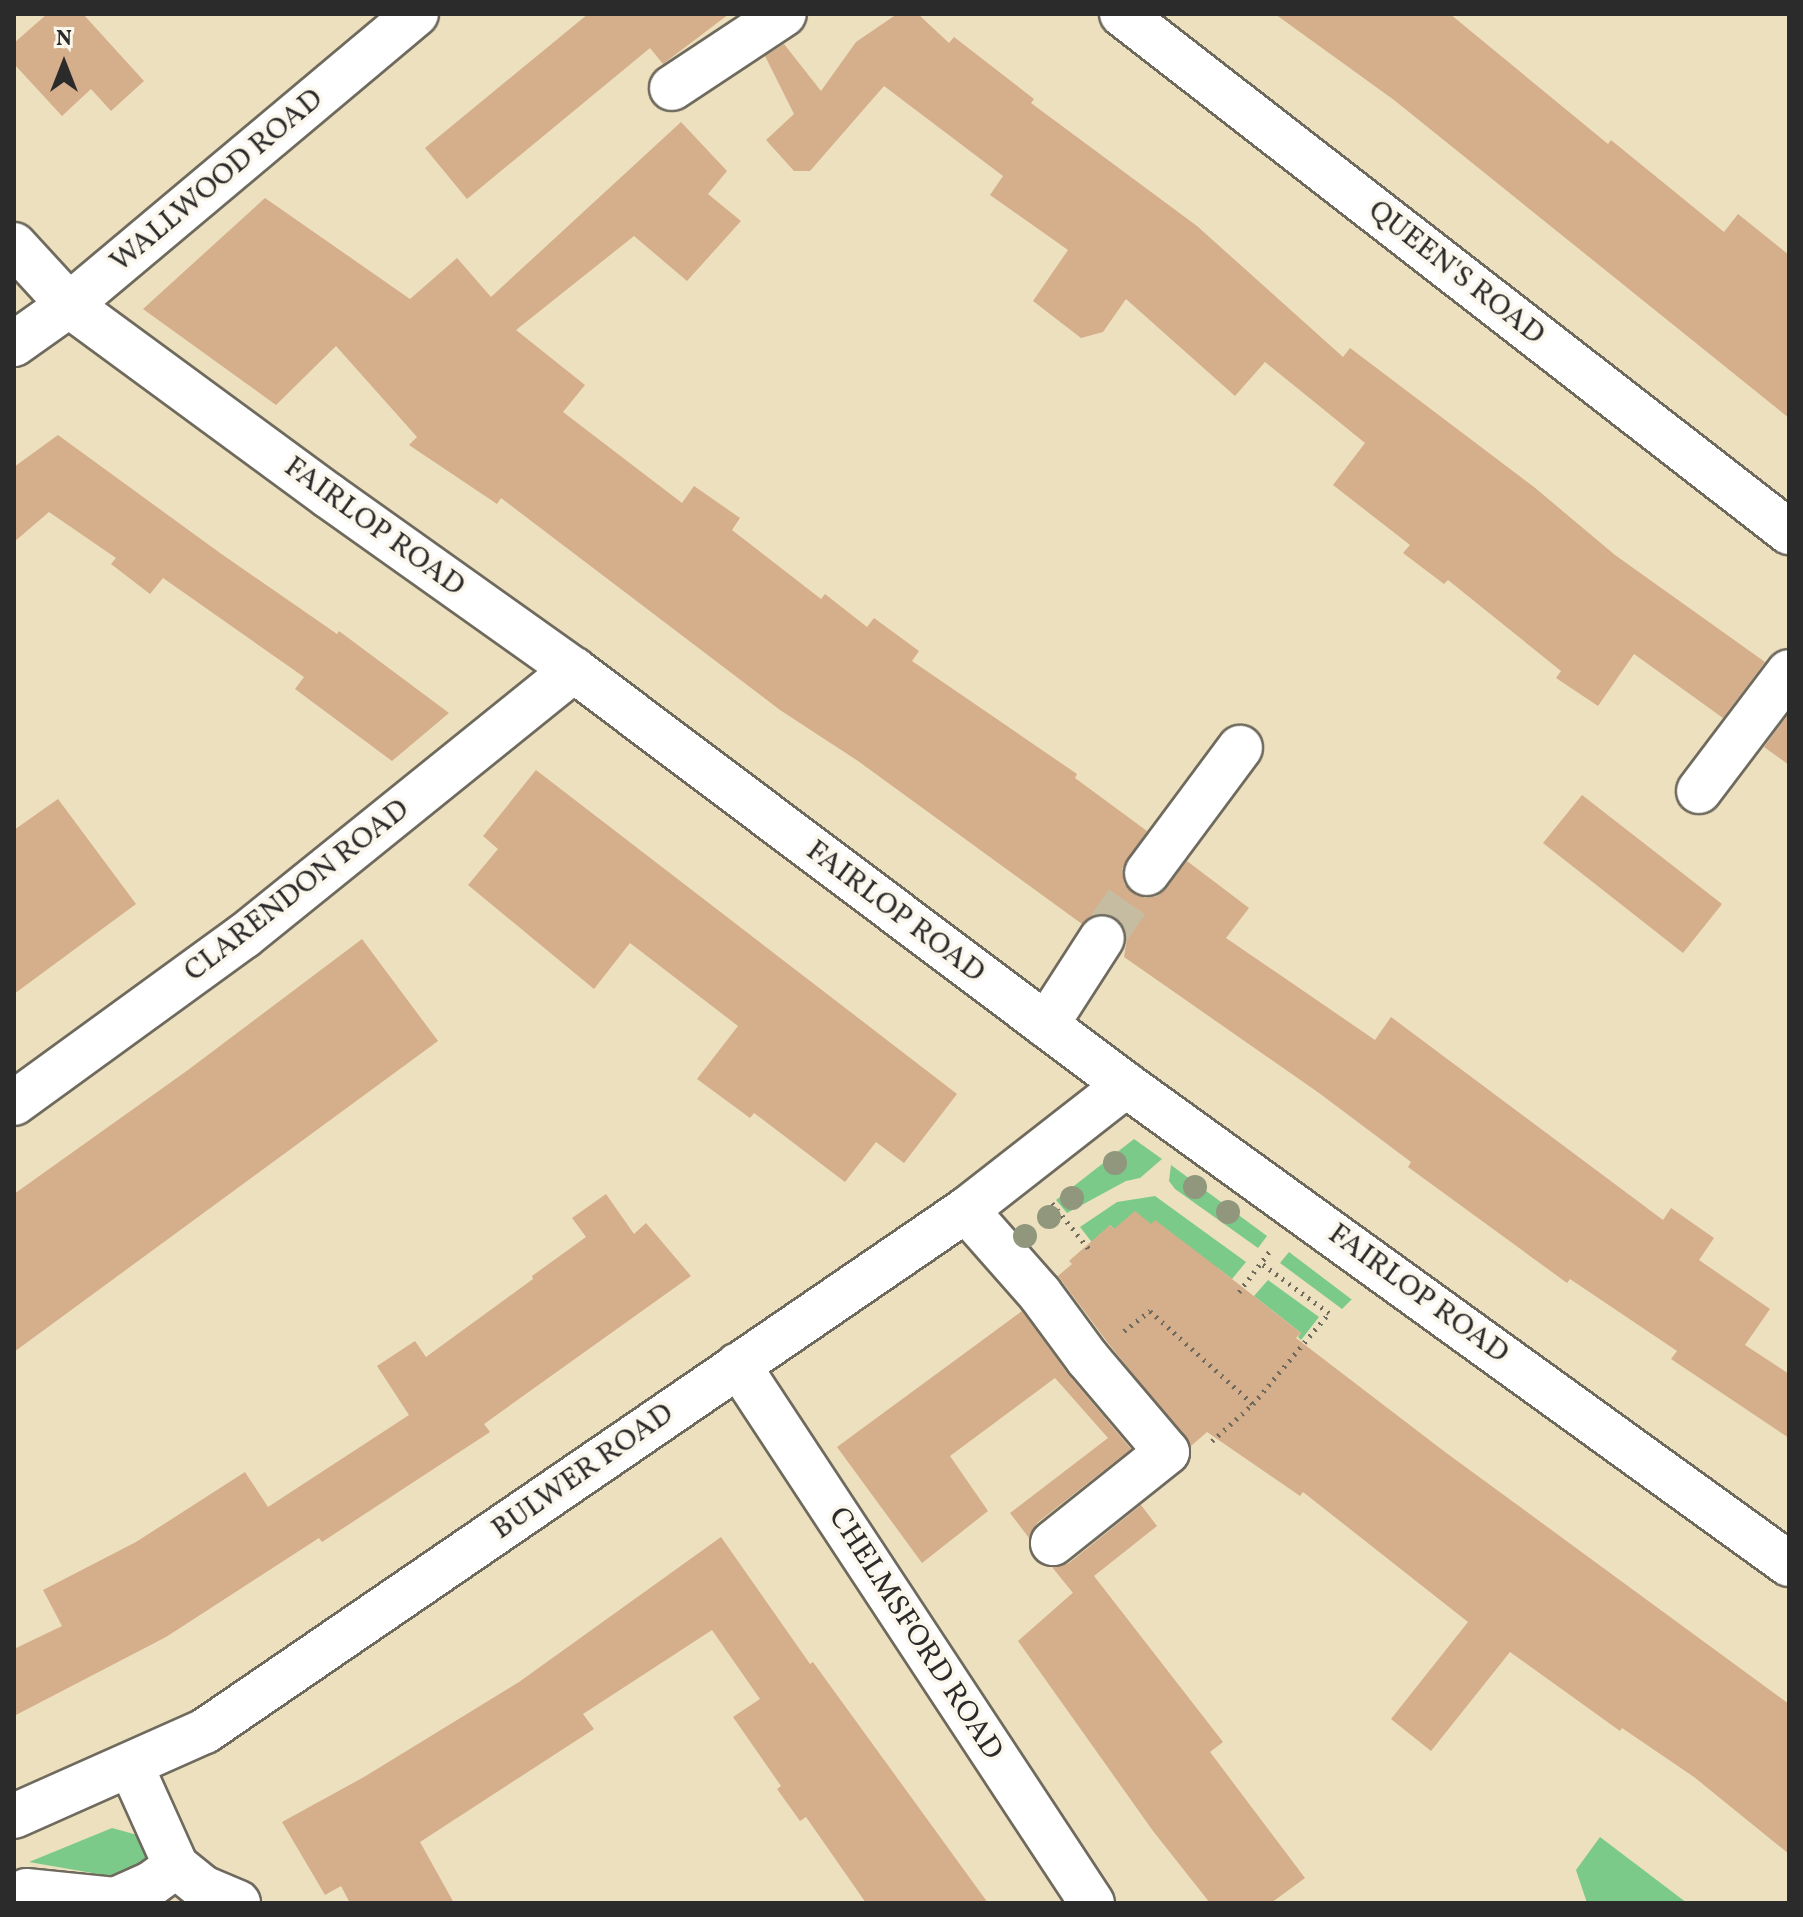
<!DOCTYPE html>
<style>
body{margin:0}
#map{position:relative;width:1803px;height:1917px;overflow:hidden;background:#ede0be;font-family:Vollkorn,serif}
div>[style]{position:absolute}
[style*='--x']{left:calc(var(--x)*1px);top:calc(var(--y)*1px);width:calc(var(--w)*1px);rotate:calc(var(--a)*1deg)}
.green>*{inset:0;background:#7bca8a}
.building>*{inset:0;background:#d5ae8b}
.minor-tunnel>*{height:44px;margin-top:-22px;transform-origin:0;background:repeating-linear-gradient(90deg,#c6bca1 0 44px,transparent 0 66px)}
.path>*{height:5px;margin-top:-2.5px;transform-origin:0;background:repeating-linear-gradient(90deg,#6f6a5e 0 2px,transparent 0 8px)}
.roads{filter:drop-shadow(2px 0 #6f6a5e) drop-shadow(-2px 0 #6f6a5e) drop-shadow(0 2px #6f6a5e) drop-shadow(0 -2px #6f6a5e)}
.minor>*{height:44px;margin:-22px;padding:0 22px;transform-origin:22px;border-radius:22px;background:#fff}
.trees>*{width:24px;height:24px;margin:-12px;border-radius:50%;background:#90977d}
span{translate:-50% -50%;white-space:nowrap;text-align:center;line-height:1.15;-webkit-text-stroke:7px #fbf7ec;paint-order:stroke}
.street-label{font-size:30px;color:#2b2b2b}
.frame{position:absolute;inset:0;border:16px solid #2b2b2b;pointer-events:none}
.north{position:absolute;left:24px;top:24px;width:80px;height:80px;-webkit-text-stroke:6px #fbf7ec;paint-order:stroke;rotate:0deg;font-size:22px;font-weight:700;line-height:32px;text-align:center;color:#2b2b2b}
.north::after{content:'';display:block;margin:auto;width:28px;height:36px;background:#2b2b2b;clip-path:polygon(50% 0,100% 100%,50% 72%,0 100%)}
</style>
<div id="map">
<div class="green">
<div style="clip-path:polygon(1134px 1139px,1162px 1159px,1140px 1178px,1126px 1181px,1067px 1213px,1056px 1200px)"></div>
<div style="clip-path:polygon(1171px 1165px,1267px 1236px,1258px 1248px,1175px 1189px,1169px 1181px)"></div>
<div style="clip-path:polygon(1155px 1196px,1246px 1262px,1232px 1279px,1218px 1268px,1214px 1272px,1189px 1246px,1151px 1224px,1114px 1229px,1110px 1225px,1094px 1245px,1080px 1227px,1117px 1202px)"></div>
<div style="clip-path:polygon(1289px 1252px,1351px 1299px,1352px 1299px,1342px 1309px,1280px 1263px)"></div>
<div style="clip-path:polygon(1268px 1280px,1319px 1317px,1301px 1340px,1298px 1337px,1301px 1333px,1254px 1296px)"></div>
<div style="clip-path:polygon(112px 1828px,152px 1839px,155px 1861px,121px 1878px,29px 1862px)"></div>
<div style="clip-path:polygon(1600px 1837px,1687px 1903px,1587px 1903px,1576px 1870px)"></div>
</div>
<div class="building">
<div style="clip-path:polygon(47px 14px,83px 14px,144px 81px,111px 111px,91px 89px,62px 116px,14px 64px,14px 43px)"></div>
<div style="clip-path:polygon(588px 14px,729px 14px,663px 64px,650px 48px,467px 199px,425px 148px)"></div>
<div style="clip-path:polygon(897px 14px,918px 14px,949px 43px,954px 37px,1034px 99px,1031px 103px,1197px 226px,1343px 357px,1350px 348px,1534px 487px,1615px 555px,1765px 662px,1723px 718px,1634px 654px,1598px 706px,1556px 678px,1561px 671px,1448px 580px,1444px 584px,1403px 553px,1410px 545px,1333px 485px,1365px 443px,1265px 362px,1235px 396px,1126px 299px,1103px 332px,1081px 338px,1033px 301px,1068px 250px,990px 195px,1003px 176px,884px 86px,810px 171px,794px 171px,766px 140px,794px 114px,765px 56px,784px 44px,821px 91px,856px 42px)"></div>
<div style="clip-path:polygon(1275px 14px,1450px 14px,1608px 144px,1611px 140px,1724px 232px,1738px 214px,1789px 255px,1789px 418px,1394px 100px)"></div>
<div style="clip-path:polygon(681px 122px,727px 171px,708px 194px,741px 221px,687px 281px,634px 236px,516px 330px,585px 385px,563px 412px,682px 503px,694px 486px,740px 518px,732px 530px,821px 599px,825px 594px,867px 627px,874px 618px,919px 651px,912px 661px,1077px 774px,1075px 778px,1147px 831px,1122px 869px,1124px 884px,1133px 893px,1145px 898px,1158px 896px,1187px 861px,1249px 908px,1226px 938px,1375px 1040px,1391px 1017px,1663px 1220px,1671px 1208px,1714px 1238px,1699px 1260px,1770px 1309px,1745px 1345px,1789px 1374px,1789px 1438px,1671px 1359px,1677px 1351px,1570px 1279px,1567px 1283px,1408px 1167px,1411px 1162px,1319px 1093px,1124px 957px,1127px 938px,1124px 927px,1116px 917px,1102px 913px,1091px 916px,1082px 924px,858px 761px,780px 710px,501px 498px,497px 504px,409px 445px,417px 437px,336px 346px,276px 405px,143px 309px,265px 198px,410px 299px,457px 258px,491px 297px)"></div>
<div style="clip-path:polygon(58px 435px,220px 553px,337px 634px,339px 631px,449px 713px,392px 761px,295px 689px,304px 677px,163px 578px,150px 594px,111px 564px,116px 558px,49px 512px,14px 542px,14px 467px)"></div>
<div style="clip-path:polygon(1789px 713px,1789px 765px,1764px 747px)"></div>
<div style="clip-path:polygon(536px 770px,957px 1094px,904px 1163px,876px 1142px,845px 1182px,754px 1113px,750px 1118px,697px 1079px,738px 1026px,630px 943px,594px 989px,468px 885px,498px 849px,483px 836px)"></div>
<div style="clip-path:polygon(1582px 795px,1722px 904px,1683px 953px,1543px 843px)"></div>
<div style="clip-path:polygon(58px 799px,136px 904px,14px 994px,14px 830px)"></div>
<div style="clip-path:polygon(362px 939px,438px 1041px,14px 1352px,14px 1194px,188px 1070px)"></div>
<div style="clip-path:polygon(606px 1194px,634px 1234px,646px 1223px,691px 1276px,484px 1424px,490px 1432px,322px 1542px,319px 1538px,166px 1637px,14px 1716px,14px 1649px,62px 1626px,43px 1590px,136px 1542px,245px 1472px,268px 1507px,409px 1415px,377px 1366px,415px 1341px,426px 1357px,533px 1279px,532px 1276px,586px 1237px,572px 1218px)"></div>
<div style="clip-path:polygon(1135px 1211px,1151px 1224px,1155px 1220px,1218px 1268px,1301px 1333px,1296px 1338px,1445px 1452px,1789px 1704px,1789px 1854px,1694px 1777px,1622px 1728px,1620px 1731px,1510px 1652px,1431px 1751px,1391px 1719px,1468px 1622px,1303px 1492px,1300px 1496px,1207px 1432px,1191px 1446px,1108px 1343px,1058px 1276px,1072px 1264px,1069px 1261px,1110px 1225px,1114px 1229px)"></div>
<div style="clip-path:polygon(1022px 1311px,1068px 1374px,1131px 1449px,1037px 1523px,1029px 1538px,1010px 1513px,1108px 1438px,1055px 1378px,950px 1456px,988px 1511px,922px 1563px,837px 1447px)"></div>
<div style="clip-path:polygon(1141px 1505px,1157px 1526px,1094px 1576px,1223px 1742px,1210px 1752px,1305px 1878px,1271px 1903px,1210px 1903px,1153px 1831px,1018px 1641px,1076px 1590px,1073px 1593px,1052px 1567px,1069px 1563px)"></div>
<div style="clip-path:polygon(721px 1537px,810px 1664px,813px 1662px,988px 1903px,866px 1903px,806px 1817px,800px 1821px,777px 1789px,781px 1786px,733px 1717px,760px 1699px,712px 1630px,583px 1714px,594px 1729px,420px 1842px,454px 1903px,350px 1903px,341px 1886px,325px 1895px,282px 1822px,364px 1777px,519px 1682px)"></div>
</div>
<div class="minor-tunnel">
<div style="--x:1102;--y:938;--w:79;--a:-55.3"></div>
</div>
<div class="path">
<div style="--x:1052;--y:1203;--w:59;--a:51.2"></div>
<div style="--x:1239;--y:1292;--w:55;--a:-53.1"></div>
<div style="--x:1124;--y:1331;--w:33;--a:-38"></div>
<div style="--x:1150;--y:1311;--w:139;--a:42.1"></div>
<div style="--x:1212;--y:1441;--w:55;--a:-42.1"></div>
<div style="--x:1253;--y:1404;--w:119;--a:-50.1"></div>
<div style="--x:1329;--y:1313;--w:84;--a:-143.7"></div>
</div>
<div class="roads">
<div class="minor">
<div style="--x:1122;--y:14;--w:845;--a:37.83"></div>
<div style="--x:672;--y:88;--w:134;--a:-33.5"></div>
<div style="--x:14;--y:245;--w:81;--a:47.5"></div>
<div style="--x:69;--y:305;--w:323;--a:36.3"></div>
<div style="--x:329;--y:496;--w:301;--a:35.4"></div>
<div style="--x:574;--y:670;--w:691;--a:36.94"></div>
<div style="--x:1126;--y:1085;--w:818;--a:35.85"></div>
<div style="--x:14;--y:344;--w:67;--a:-35.3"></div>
<div style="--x:69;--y:305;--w:453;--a:-40"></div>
<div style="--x:1699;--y:791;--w:149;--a:-52.9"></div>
<div style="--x:1147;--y:873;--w:156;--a:-53.4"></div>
<div style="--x:1046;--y:1025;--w:103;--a:-57.2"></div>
<div style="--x:14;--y:1103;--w:284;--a:-36"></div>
<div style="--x:244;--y:936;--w:424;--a:-38.9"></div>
<div style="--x:966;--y:1210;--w:112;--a:48.6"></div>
<div style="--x:1040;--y:1294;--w:81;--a:53.6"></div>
<div style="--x:1088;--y:1359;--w:122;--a:49.7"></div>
<div style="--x:1167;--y:1452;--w:146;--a:141.4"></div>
<div style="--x:738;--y:1365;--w:644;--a:56.66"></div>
<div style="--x:131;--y:1766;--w:110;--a:65.8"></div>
<div style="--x:176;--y:1866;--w:35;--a:39"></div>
<div style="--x:203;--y:1888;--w:38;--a:23"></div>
<div style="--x:14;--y:1816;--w:209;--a:-24"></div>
<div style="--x:205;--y:1731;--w:922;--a:-34.4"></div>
<div style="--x:966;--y:1210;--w:203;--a:-38"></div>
<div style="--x:26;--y:1891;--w:89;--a:5.8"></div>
<div style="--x:115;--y:1900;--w:39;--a:-24"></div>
<div style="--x:151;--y:1884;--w:31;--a:-36"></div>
</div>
</div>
<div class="trees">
<div style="left:1115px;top:1163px"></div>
<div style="left:1195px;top:1187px"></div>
<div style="left:1072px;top:1198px"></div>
<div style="left:1228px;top:1212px"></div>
<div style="left:1049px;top:1217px"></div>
<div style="left:1025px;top:1236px"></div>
</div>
<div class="street-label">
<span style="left:217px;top:181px;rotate:-40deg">WALLWOOD ROAD</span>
<span style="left:1456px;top:273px;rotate:38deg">QUEEN'S ROAD</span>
<span style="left:374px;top:527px;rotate:36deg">FAIRLOP ROAD</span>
<span style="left:297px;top:891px;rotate:-38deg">CLARENDON ROAD</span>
<span style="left:895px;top:912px;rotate:37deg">FAIRLOP ROAD</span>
<span style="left:1418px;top:1294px;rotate:36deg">FAIRLOP ROAD</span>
<span style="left:583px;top:1472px;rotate:-35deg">BULWER ROAD</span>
<span style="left:915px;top:1634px;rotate:57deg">CHELMSFORD ROAD</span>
</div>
<div class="frame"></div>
<div class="north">N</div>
</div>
